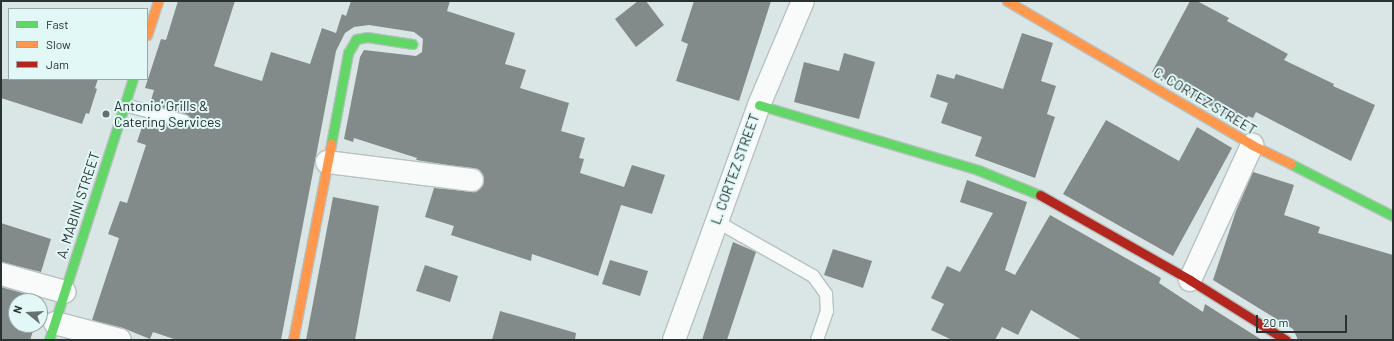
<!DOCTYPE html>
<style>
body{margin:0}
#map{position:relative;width:1394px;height:341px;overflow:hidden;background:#d9e6e5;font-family:Barlow,sans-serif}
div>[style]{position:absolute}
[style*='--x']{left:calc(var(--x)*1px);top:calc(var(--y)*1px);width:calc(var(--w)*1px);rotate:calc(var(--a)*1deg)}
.building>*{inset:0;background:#828b8a}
.roads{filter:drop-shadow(1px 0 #b8c1c1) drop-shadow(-1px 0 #b8c1c1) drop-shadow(0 1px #b8c1c1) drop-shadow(0 -1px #b8c1c1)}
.lane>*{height:12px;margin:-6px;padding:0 6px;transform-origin:6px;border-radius:6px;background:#f9fbfb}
.street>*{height:22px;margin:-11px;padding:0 11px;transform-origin:11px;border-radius:11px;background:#f9fbfb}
.fast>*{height:9px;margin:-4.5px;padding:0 4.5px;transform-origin:4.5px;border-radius:4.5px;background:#63d668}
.slow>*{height:9px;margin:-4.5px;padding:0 4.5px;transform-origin:4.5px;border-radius:4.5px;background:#ff974d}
.jam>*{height:9px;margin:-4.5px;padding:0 4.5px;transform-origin:4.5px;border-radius:4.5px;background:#b3261e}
.dots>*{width:11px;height:11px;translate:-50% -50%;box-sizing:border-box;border:2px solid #e2f8f7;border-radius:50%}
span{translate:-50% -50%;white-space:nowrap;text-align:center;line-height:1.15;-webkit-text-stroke:4px #e2f8f7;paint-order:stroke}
.street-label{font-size:14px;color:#293131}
.poi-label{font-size:14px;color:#293131}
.left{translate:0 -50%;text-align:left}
.frame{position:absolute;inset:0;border:2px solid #293131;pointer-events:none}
.legend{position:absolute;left:8px;top:8px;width:140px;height:72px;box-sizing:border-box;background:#e2f8f7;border:1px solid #98a8a8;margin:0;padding:5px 7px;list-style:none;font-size:12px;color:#293131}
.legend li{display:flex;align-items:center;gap:8px;height:20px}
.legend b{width:20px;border:1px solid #98a8a8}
.north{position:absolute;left:8px;top:293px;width:40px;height:40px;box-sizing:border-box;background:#e2f8f7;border:1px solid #98a8a8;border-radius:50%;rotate:288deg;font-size:11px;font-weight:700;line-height:16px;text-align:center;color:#293131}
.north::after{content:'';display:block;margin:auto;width:14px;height:18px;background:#677070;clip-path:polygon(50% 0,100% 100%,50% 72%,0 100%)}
.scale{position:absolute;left:1256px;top:315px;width:91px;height:18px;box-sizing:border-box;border:2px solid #293131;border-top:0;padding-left:5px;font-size:12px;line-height:14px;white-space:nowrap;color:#293131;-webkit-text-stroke:3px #e2f8f7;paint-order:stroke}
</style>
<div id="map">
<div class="building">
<div style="clip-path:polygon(178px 1px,235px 1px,214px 66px,262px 81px,271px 52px,310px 64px,322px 28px,336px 33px,342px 14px,346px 16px,351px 1px,450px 1px,447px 11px,515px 33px,505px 64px,526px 70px,520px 88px,569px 103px,561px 131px,585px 138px,579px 158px,584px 159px,580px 173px,624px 187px,632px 165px,665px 175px,652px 214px,621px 205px,598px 276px,532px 254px,531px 261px,451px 235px,454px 226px,425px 217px,434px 188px,476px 192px,484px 182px,480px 170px,416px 160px,417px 158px,354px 138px,353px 142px,344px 139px,360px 57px,364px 50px,416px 56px,422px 52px,423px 39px,414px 32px,369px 25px,354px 27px,345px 33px,336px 51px,281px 340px,177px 340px,153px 332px,150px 339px,123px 328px,92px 320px,119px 238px,108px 234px,120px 201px,127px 203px,146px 145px,137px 142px,145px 118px,182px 128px,191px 123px,191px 119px,186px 114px,150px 104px,154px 90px,145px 88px,161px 39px,166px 40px)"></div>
<div style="clip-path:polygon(638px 1px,646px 1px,664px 25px,636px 47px,615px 19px)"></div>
<div style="clip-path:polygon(694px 1px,771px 1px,739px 101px,676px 81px,688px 44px,681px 41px)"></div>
<div style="clip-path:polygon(1190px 1px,1197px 1px,1229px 18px,1227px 21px,1288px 54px,1284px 60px,1334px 84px,1333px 86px,1375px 105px,1351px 161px,1256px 112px,1253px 118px,1248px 116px,1243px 125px,1152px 72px)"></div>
<div style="clip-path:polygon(1022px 33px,1053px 43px,1041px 81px,1056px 86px,1047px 114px,1055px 117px,1035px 178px,975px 156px,982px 137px,941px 123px,948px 103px,930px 97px,937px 74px,954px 79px,956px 74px,1003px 89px)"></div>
<div style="clip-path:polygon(844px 53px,875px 62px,859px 119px,794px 102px,804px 62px,839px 71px)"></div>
<div style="clip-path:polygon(1px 79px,98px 79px,95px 88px,97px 89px,89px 114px,86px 113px,82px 124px,1px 98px)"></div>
<div style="clip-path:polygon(1106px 120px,1179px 161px,1197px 127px,1232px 148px,1173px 256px,1063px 194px)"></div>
<div style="clip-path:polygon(1253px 172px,1294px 185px,1284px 215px,1320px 227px,1318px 233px,1393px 255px,1393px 340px,1298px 340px,1293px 329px,1213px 280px,1236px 211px)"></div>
<div style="clip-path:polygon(967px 180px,1027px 202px,1005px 270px,1015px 275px,1050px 215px,1161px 278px,1159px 283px,1203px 312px,1205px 304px,1262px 340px,1082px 340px,1031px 310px,1018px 335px,1002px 327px,995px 340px,952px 340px,931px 330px,944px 304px,931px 298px,947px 266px,960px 272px,993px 213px,960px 202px)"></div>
<div style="clip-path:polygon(333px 197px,379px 206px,355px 340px,306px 340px)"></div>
<div style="clip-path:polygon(1px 223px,51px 239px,41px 272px,1px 262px)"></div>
<div style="clip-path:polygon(733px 242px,756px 252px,727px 340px,702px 340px)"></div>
<div style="clip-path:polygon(833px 249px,872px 261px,863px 288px,824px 275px)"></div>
<div style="clip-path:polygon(610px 260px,648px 271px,640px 296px,602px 284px)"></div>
<div style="clip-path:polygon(425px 265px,458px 276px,450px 302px,416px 291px)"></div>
<div style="clip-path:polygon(1px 287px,33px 296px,32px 299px,39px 301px,16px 301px,16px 325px,35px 325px,30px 340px,1px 340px)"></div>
<div style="clip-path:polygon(500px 311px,576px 333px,575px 340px,492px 340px)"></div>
</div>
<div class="roads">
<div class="lane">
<div style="--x:125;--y:105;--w:61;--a:15.2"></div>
<div style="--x:716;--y:221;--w:112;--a:29.6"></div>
<div style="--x:813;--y:276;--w:22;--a:54"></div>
<div style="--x:826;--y:294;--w:17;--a:87"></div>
<div style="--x:827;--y:311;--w:31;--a:109"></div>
</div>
<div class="street">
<div style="--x:327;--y:162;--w:146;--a:7.1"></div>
<div style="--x:1;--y:274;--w:66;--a:15.7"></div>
<div style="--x:1190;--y:280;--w:149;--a:-65.3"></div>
<div style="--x:55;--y:323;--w:67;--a:14.7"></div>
<div style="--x:674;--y:340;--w:250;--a:-70.1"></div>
<div style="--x:759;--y:105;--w:113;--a:-67.1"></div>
</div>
<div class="fast">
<div style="--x:759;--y:105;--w:228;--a:16.5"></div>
<div style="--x:978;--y:170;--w:67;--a:22"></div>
<div style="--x:331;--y:144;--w:93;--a:-79.4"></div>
<div style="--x:348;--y:53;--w:16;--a:-60"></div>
<div style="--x:356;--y:39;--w:11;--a:-10"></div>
<div style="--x:367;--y:37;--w:46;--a:8.8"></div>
<div style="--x:1291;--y:164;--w:114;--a:27"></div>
<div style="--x:49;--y:340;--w:274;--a:-72.2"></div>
</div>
<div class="slow">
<div style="--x:1007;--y:1;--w:284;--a:30.4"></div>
<div style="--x:1252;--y:145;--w:43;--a:26"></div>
<div style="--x:147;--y:35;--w:36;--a:-72"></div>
<div style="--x:293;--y:340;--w:200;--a:-79"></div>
</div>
<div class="jam">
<div style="--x:1040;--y:195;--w:172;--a:29.5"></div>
<div style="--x:1190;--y:280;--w:113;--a:32"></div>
</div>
</div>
<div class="dots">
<div style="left:106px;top:114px;background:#677070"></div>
</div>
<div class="street-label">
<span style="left:1205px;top:101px;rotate:31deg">C. CORTEZ STREET</span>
<span style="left:735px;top:169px;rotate:-70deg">L. CORTEZ STREET</span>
<span style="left:78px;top:205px;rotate:-72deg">A. MABINI STREET</span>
</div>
<div class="poi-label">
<span class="left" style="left:114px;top:114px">Antonio' Grills &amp;<br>Catering Services</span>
</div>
<div class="frame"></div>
<ul class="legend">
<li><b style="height:5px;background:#63d668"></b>Fast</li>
<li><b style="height:5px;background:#ff974d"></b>Slow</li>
<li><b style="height:5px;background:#b3261e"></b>Jam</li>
</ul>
<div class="north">N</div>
<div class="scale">20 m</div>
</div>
